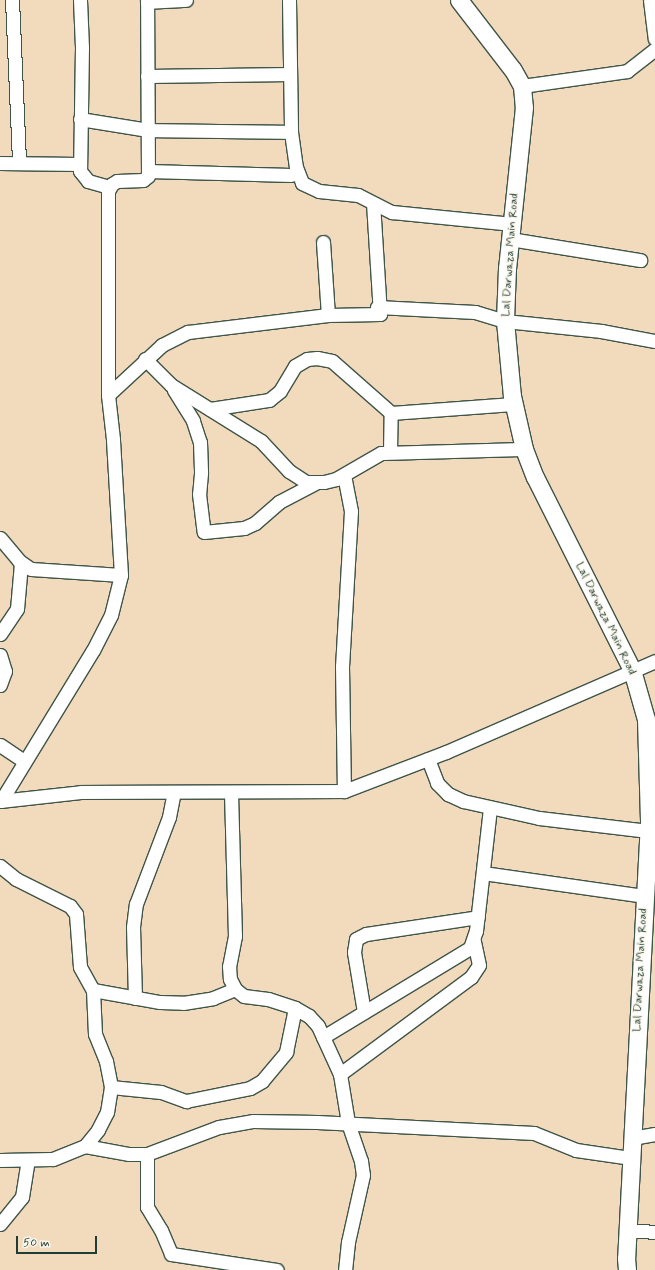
<!DOCTYPE html>
<style>
body{margin:0}
#map{position:relative;width:655px;height:1270px;overflow:hidden;background:#f2dbbc;font-family:Mynerve,sans-serif}
div>[style]{position:absolute}
[style*='--x']{left:calc(var(--x)*1px);top:calc(var(--y)*1px);width:calc(var(--w)*1px);rotate:calc(var(--a)*1deg)}
.roads{filter:drop-shadow(1px 0 #3f5548) drop-shadow(-1px 0 #3f5548) drop-shadow(0 1px #3f5548) drop-shadow(0 -1px #3f5548)}
.minor>*{height:13px;margin:-6.5px;padding:0 6.5px;transform-origin:6.5px;border-radius:6.5px;background:#fff}
.major>*{height:17px;margin:-8.5px;padding:0 8.5px;transform-origin:8.5px;border-radius:8.5px;background:#fff}
span{translate:-50% -50%;white-space:nowrap;text-align:center;line-height:1.15;-webkit-text-stroke:3px #fbf7ec;paint-order:stroke}
.street-label{font-size:12px;color:#1f3d34}
.scale{position:absolute;left:16px;top:1236px;width:81px;height:18px;box-sizing:border-box;border:2px solid #1f3d34;border-top:0;padding-left:5px;font-size:12px;line-height:14px;white-space:nowrap;color:#1f3d34;-webkit-text-stroke:3px #fbf7ec;paint-order:stroke}
</style>
<div id="map">
<div class="roads">
<div class="minor">
<div style="--x:12;--y:0;--w:163;--a:87.5"></div>
<div style="--x:80;--y:0;--w:47;--a:87.6"></div>
<div style="--x:82;--y:47;--w:124;--a:90.9"></div>
<div style="--x:80;--y:171;--w:13;--a:51"></div>
<div style="--x:88;--y:181;--w:22;--a:16"></div>
<div style="--x:289;--y:0;--w:132;--a:89.1"></div>
<div style="--x:291;--y:132;--w:35;--a:82"></div>
<div style="--x:296;--y:167;--w:17;--a:69"></div>
<div style="--x:302;--y:183;--w:19;--a:25"></div>
<div style="--x:319;--y:191;--w:39;--a:6"></div>
<div style="--x:358;--y:195;--w:38;--a:27"></div>
<div style="--x:392;--y:212;--w:121;--a:5.7"></div>
<div style="--x:650;--y:0;--w:39;--a:83"></div>
<div style="--x:147;--y:2;--w:39;--a:-3"></div>
<div style="--x:147;--y:76;--w:143;--a:-0.8"></div>
<div style="--x:522;--y:86;--w:106;--a:-8.1"></div>
<div style="--x:627;--y:71;--w:36;--a:-38"></div>
<div style="--x:80;--y:119;--w:69;--a:9.2"></div>
<div style="--x:148;--y:130;--w:143;--a:0.8"></div>
<div style="--x:0;--y:163;--w:79;--a:0.7"></div>
<div style="--x:148;--y:171;--w:143;--a:1.6"></div>
<div style="--x:510;--y:239;--w:132;--a:9.2"></div>
<div style="--x:323;--y:242;--w:73;--a:86.1"></div>
<div style="--x:377;--y:307;--w:98;--a:2.9"></div>
<div style="--x:475;--y:312;--w:31;--a:17"></div>
<div style="--x:505;--y:321;--w:97;--a:5.9"></div>
<div style="--x:601;--y:331;--w:55;--a:10.5"></div>
<div style="--x:145;--y:359;--w:37;--a:45"></div>
<div style="--x:171;--y:385;--w:106;--a:31.9"></div>
<div style="--x:261;--y:441;--w:41;--a:47"></div>
<div style="--x:289;--y:471;--w:20;--a:33"></div>
<div style="--x:306;--y:482;--w:18;--a:0"></div>
<div style="--x:324;--y:482;--w:12;--a:-14"></div>
<div style="--x:336;--y:479;--w:52;--a:-30"></div>
<div style="--x:381;--y:453;--w:143;--a:-1.6"></div>
<div style="--x:174;--y:390;--w:36;--a:58"></div>
<div style="--x:193;--y:421;--w:22;--a:72"></div>
<div style="--x:200;--y:442;--w:31;--a:88"></div>
<div style="--x:201;--y:473;--w:21;--a:95"></div>
<div style="--x:199;--y:494;--w:38;--a:83"></div>
<div style="--x:204;--y:532;--w:40;--a:-5.7"></div>
<div style="--x:244;--y:528;--w:12;--a:-24"></div>
<div style="--x:255;--y:523;--w:32;--a:-41"></div>
<div style="--x:279;--y:502;--w:41;--a:-27.8"></div>
<div style="--x:108;--y:395;--w:74;--a:-42.8"></div>
<div style="--x:162;--y:345;--w:29;--a:-27"></div>
<div style="--x:188;--y:332;--w:141;--a:-6.9"></div>
<div style="--x:328;--y:315;--w:52;--a:-1.1"></div>
<div style="--x:380;--y:314;--w:111;--a:-93.6"></div>
<div style="--x:210;--y:409;--w:60;--a:-8.7"></div>
<div style="--x:269;--y:400;--w:14;--a:-39"></div>
<div style="--x:280;--y:391;--w:29;--a:-59"></div>
<div style="--x:295;--y:366;--w:14;--a:-30"></div>
<div style="--x:307;--y:359;--w:10;--a:-6"></div>
<div style="--x:317;--y:358;--w:15;--a:11"></div>
<div style="--x:332;--y:361;--w:79;--a:41.4"></div>
<div style="--x:391;--y:413;--w:122;--a:-4.2"></div>
<div style="--x:390;--y:452;--w:39;--a:-89"></div>
<div style="--x:344;--y:475;--w:37;--a:79"></div>
<div style="--x:351;--y:511;--w:155;--a:93.3"></div>
<div style="--x:342;--y:666;--w:125;--a:89.1"></div>
<div style="--x:0;--y:538;--w:30;--a:50"></div>
<div style="--x:19;--y:561;--w:14;--a:34"></div>
<div style="--x:31;--y:569;--w:90;--a:3.8"></div>
<div style="--x:121;--y:575;--w:41;--a:104"></div>
<div style="--x:111;--y:615;--w:39;--a:117"></div>
<div style="--x:93;--y:650;--w:177;--a:121.4"></div>
<div style="--x:121;--y:575;--w:136;--a:-93.4"></div>
<div style="--x:113;--y:439;--w:44;--a:-96.5"></div>
<div style="--x:108;--y:395;--w:204;--a:-90"></div>
<div style="--x:108;--y:191;--w:8;--a:-60"></div>
<div style="--x:112;--y:184;--w:6;--a:-31"></div>
<div style="--x:117;--y:181;--w:26;--a:-2"></div>
<div style="--x:143;--y:180;--w:6;--a:-39"></div>
<div style="--x:148;--y:176;--w:176;--a:-90.3"></div>
<div style="--x:0;--y:634;--w:30;--a:-56"></div>
<div style="--x:17;--y:609;--w:46;--a:-85"></div>
<div style="--x:0;--y:655;--w:17;--a:73"></div>
<div style="--x:5;--y:671;--w:15;--a:110"></div>
<div style="--x:0;--y:745;--w:29;--a:34"></div>
<div style="--x:428;--y:759;--w:26;--a:69"></div>
<div style="--x:437;--y:783;--w:16;--a:45"></div>
<div style="--x:448;--y:794;--w:17;--a:25"></div>
<div style="--x:463;--y:801;--w:78;--a:12.6"></div>
<div style="--x:539;--y:818;--w:110;--a:6.8"></div>
<div style="--x:231;--y:793;--w:143;--a:88.4"></div>
<div style="--x:235;--y:936;--w:31;--a:101"></div>
<div style="--x:229;--y:966;--w:13;--a:86"></div>
<div style="--x:230;--y:979;--w:11;--a:63"></div>
<div style="--x:235;--y:989;--w:11;--a:38"></div>
<div style="--x:244;--y:996;--w:24;--a:7"></div>
<div style="--x:268;--y:999;--w:28;--a:18"></div>
<div style="--x:295;--y:1008;--w:16;--a:30"></div>
<div style="--x:309;--y:1016;--w:13;--a:48"></div>
<div style="--x:318;--y:1026;--w:53;--a:65.4"></div>
<div style="--x:340;--y:1074;--w:50;--a:80.7"></div>
<div style="--x:348;--y:1123;--w:40;--a:71.1"></div>
<div style="--x:361;--y:1161;--w:14;--a:82"></div>
<div style="--x:363;--y:1175;--w:69;--a:102.6"></div>
<div style="--x:348;--y:1242;--w:28;--a:96"></div>
<div style="--x:0;--y:801;--w:81;--a:-6.3"></div>
<div style="--x:81;--y:792;--w:263;--a:-0.2"></div>
<div style="--x:344;--y:791;--w:109;--a:-20.9"></div>
<div style="--x:446;--y:752;--w:228;--a:-23.5"></div>
<div style="--x:0;--y:866;--w:21;--a:39"></div>
<div style="--x:16;--y:879;--w:60;--a:26.6"></div>
<div style="--x:70;--y:906;--w:10;--a:53"></div>
<div style="--x:76;--y:914;--w:53;--a:85.7"></div>
<div style="--x:80;--y:967;--w:26;--a:61"></div>
<div style="--x:93;--y:990;--w:44;--a:87.4"></div>
<div style="--x:95;--y:1034;--w:29;--a:68"></div>
<div style="--x:106;--y:1061;--w:26;--a:79"></div>
<div style="--x:111;--y:1087;--w:25;--a:99"></div>
<div style="--x:107;--y:1112;--w:20;--a:117"></div>
<div style="--x:98;--y:1130;--w:21;--a:129"></div>
<div style="--x:85;--y:1146;--w:35;--a:158"></div>
<div style="--x:52;--y:1159;--w:52;--a:178.9"></div>
<div style="--x:483;--y:873;--w:164;--a:8.1"></div>
<div style="--x:93;--y:990;--w:68;--a:10.2"></div>
<div style="--x:160;--y:1002;--w:23;--a:2"></div>
<div style="--x:183;--y:1003;--w:30;--a:-9"></div>
<div style="--x:213;--y:998;--w:24;--a:-22"></div>
<div style="--x:135;--y:998;--w:71;--a:-91.6"></div>
<div style="--x:133;--y:927;--w:23;--a:-83"></div>
<div style="--x:136;--y:904;--w:93;--a:-69.2"></div>
<div style="--x:169;--y:817;--w:25;--a:-79"></div>
<div style="--x:364;--y:1012;--w:61;--a:-99.5"></div>
<div style="--x:354;--y:952;--w:13;--a:-81"></div>
<div style="--x:356;--y:939;--w:11;--a:-27"></div>
<div style="--x:366;--y:934;--w:113;--a:-8.6"></div>
<div style="--x:323;--y:1037;--w:172;--a:-31.2"></div>
<div style="--x:470;--y:948;--w:18;--a:-71"></div>
<div style="--x:476;--y:931;--w:124;--a:-83.5"></div>
<div style="--x:340;--y:1074;--w:163;--a:-36.5"></div>
<div style="--x:471;--y:977;--w:14;--a:-56"></div>
<div style="--x:479;--y:965;--w:25;--a:-102"></div>
<div style="--x:111;--y:1087;--w:50;--a:5.7"></div>
<div style="--x:161;--y:1092;--w:27;--a:20"></div>
<div style="--x:186;--y:1101;--w:65;--a:-11.5"></div>
<div style="--x:250;--y:1088;--w:14;--a:-30"></div>
<div style="--x:262;--y:1081;--w:38;--a:-50"></div>
<div style="--x:286;--y:1052;--w:45;--a:-78.4"></div>
<div style="--x:632;--y:1138;--w:23;--a:-10"></div>
<div style="--x:85;--y:1146;--w:45;--a:10.3"></div>
<div style="--x:129;--y:1154;--w:18;--a:0"></div>
<div style="--x:147;--y:1154;--w:77;--a:-20.6"></div>
<div style="--x:219;--y:1127;--w:35;--a:-10"></div>
<div style="--x:253;--y:1121;--w:64;--a:0.9"></div>
<div style="--x:317;--y:1122;--w:217;--a:2.9"></div>
<div style="--x:534;--y:1133;--w:45;--a:22"></div>
<div style="--x:576;--y:1150;--w:56;--a:8.3"></div>
<div style="--x:147;--y:1154;--w:53;--a:90"></div>
<div style="--x:147;--y:1207;--w:27;--a:59"></div>
<div style="--x:161;--y:1230;--w:26;--a:67"></div>
<div style="--x:171;--y:1254;--w:107;--a:8.6"></div>
<div style="--x:0;--y:1224;--w:35;--a:-51"></div>
<div style="--x:22;--y:1197;--w:37;--a:-81"></div>
<div style="--x:627;--y:1230;--w:28;--a:4"></div>
</div>
<div class="major">
<div style="--x:459;--y:0;--w:88;--a:52.4"></div>
<div style="--x:513;--y:70;--w:18;--a:61"></div>
<div style="--x:522;--y:86;--w:21;--a:85"></div>
<div style="--x:524;--y:107;--w:162;--a:96"></div>
<div style="--x:507;--y:268;--w:53;--a:92.2"></div>
<div style="--x:505;--y:321;--w:75;--a:84.7"></div>
<div style="--x:512;--y:396;--w:54;--a:77.2"></div>
<div style="--x:524;--y:449;--w:30;--a:69"></div>
<div style="--x:535;--y:477;--w:216;--a:63.3"></div>
<div style="--x:632;--y:670;--w:51;--a:74.1"></div>
<div style="--x:646;--y:719;--w:103;--a:88.3"></div>
<div style="--x:649;--y:822;--w:437;--a:93"></div>
<div style="--x:626;--y:1258;--w:12;--a:85"></div>
</div>
</div>
<div class="street-label">
<span style="left:511px;top:255px;rotate:-86deg">Lal Darwaza Main Road</span>
<span style="left:605px;top:619px;rotate:64deg">Lal Darwaza Main Road</span>
<span style="left:641px;top:970px;rotate:-87deg">Lal Darwaza Main Road</span>
</div>
<div class="scale">50 m</div>
</div>
